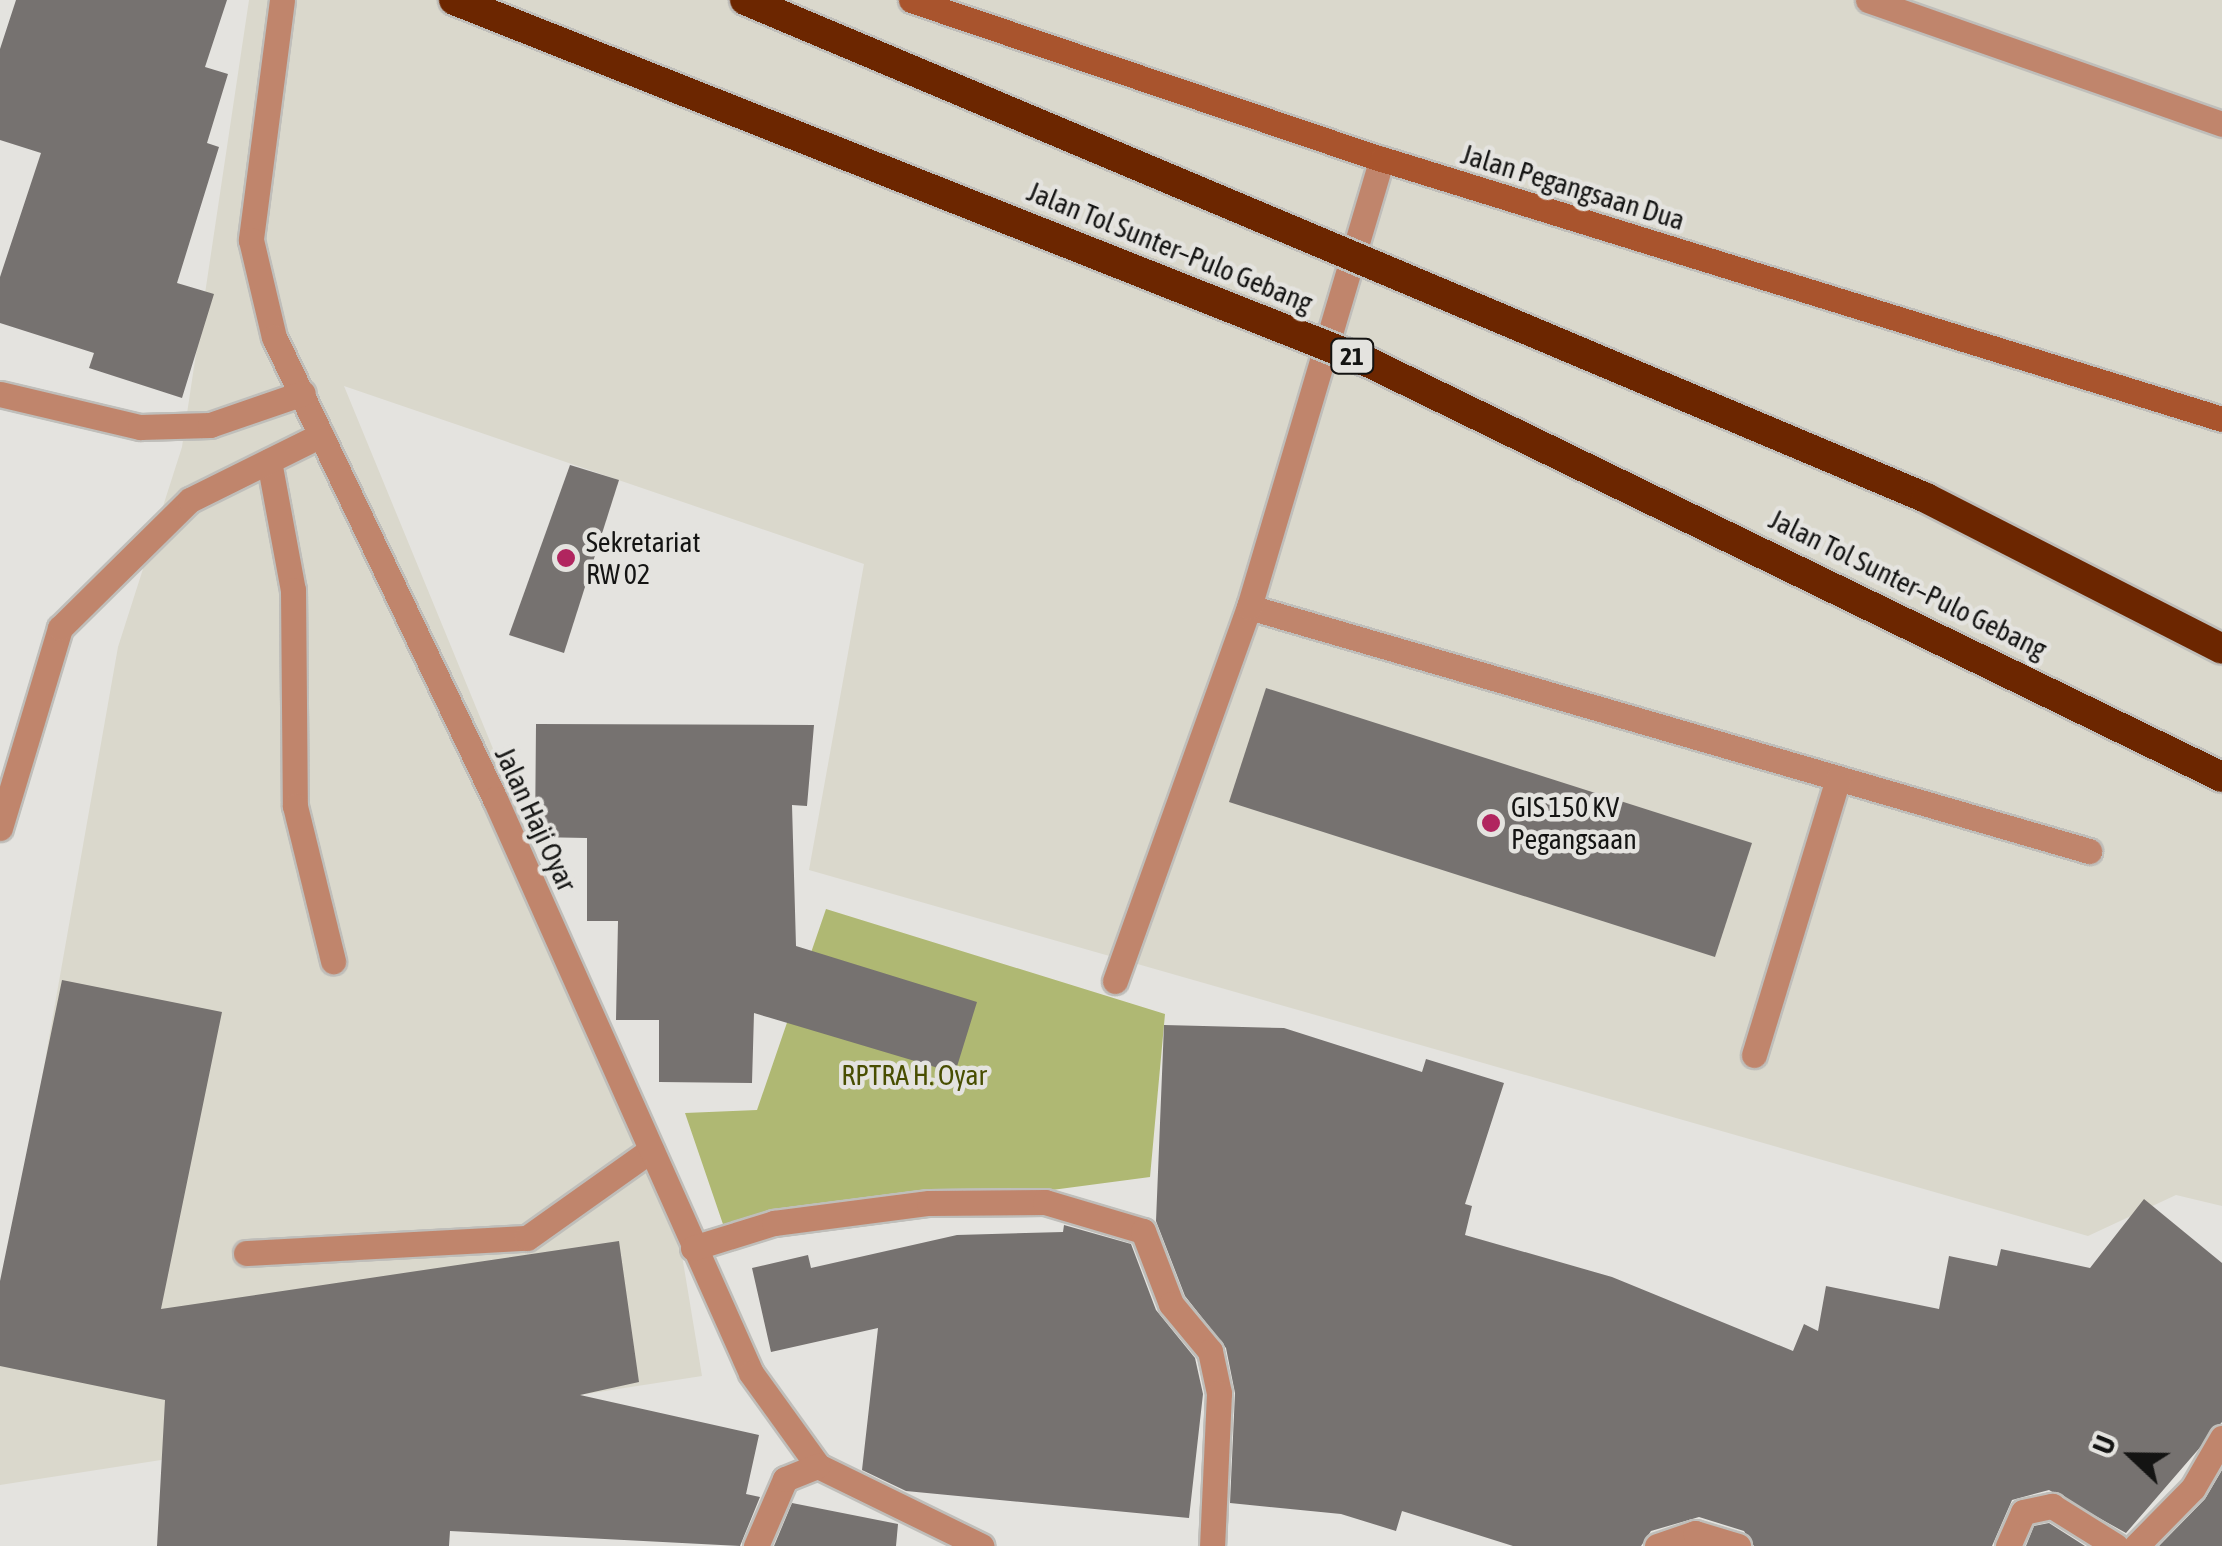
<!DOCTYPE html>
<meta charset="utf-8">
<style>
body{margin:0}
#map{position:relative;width:2222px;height:1546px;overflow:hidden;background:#e4e3df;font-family:"Asap Condensed",sans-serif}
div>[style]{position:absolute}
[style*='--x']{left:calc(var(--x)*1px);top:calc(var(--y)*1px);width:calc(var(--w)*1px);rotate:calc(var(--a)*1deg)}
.built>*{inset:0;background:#dad8cc}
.green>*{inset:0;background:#afb873}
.building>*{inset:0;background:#767270}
.roads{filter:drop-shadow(2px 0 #bfbeba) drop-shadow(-2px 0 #bfbeba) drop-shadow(0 2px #bfbeba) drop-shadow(0 -2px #bfbeba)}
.service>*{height:25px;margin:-12.5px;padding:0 12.5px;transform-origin:12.5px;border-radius:12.5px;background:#c0856c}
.minor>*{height:25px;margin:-12.5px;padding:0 12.5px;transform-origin:12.5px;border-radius:12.5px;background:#c0856c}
.secondary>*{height:25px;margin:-12.5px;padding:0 12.5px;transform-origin:12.5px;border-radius:12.5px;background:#a9542d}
.bridges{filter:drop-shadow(2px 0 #bfbeba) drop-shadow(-2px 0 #bfbeba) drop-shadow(0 2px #bfbeba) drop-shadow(0 -2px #bfbeba)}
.motorway-bridge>*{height:30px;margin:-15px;padding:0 15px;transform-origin:15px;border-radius:15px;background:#6c2600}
.dots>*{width:28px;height:28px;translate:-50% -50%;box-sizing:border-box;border:5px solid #e4e3df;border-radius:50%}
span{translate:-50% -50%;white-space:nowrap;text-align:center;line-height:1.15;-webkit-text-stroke:9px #e4e3df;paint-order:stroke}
.shield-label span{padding:2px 8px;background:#e4e3df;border:2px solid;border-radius:8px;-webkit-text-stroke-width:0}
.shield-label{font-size:25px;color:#141413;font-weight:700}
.street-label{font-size:28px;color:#141413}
.poi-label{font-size:28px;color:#141413}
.left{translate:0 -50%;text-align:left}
.park-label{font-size:28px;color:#484e01}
.north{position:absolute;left:2082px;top:1406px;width:100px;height:100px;-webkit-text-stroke:8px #e4e3df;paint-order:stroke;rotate:292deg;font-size:28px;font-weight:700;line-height:40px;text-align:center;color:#141413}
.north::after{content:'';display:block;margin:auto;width:35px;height:45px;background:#141413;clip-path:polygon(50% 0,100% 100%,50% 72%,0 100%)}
</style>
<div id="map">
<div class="built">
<div style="clip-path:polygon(249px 0,2222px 0,2222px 1206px,2176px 1195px,2088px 1236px,809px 870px,864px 564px,344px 386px,669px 1177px,702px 1376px,0 1485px,0 1316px,118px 647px,182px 447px)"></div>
</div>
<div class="green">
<div style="clip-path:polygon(826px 909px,1165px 1014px,1150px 1177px,726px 1233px,685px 1113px,757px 1110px)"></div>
</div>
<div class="building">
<div style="clip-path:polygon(16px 0,227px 0,205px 67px,228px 74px,207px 143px,219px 147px,177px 283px,214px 294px,182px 398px,89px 368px,94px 353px,0 323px,0 277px,41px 153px,0 140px,0 49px)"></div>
<div style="clip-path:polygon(570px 465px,619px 480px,564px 653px,509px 635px)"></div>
<div style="clip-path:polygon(1266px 688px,1752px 843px,1715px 957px,1229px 802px)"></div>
<div style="clip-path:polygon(536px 724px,814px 725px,807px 806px,792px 805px,796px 946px,977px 1002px,955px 1073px,754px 1013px,752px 1083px,659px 1082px,659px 1020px,616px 1020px,618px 921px,587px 921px,587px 838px,535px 837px)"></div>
<div style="clip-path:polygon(62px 980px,222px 1012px,161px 1309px,619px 1241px,639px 1382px,580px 1395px,759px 1435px,746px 1494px,760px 1497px,740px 1546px,450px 1531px,449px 1546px,157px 1546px,165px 1400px,0 1366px,0 1281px)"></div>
<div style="clip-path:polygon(1164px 1025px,1284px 1028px,1422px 1072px,1426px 1059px,1504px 1083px,1465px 1204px,1472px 1206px,1465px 1235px,1612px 1277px,1793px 1351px,1804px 1324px,1818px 1331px,1826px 1286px,1939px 1309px,1949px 1256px,1997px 1266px,2001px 1249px,2090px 1268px,2144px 1199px,2222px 1263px,2222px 1422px,2126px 1533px,2049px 1490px,2012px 1500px,1992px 1546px,1754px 1546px,1744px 1531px,1699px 1517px,1651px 1531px,1641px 1546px,1513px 1546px,1402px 1511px,1396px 1531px,1341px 1514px,1230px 1503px,1235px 1393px,1226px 1348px,1185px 1296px,1156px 1221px)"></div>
<div style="clip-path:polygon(1064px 1225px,1131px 1244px,1156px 1310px,1195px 1358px,1203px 1394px,1189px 1518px,906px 1491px,862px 1470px,878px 1328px,771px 1352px,752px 1268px,808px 1255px,811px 1268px,957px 1235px,1063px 1232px)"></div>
<div style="clip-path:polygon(2222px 1470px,2222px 1546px,2159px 1546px,2205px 1499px)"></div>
<div style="clip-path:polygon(792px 1503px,898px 1524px,896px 1546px,774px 1546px)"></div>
<div style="clip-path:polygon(2049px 1523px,2085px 1546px,2026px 1546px,2034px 1526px)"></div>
</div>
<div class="roads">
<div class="service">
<div style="--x:1868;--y:0;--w:375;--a:19.3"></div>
<div style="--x:269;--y:461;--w:131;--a:79.5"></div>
<div style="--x:293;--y:590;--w:216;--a:89.5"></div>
<div style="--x:295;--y:806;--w:160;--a:76.2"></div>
<div style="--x:1249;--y:607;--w:875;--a:16.2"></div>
<div style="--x:0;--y:828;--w:209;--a:-73.3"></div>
<div style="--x:60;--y:628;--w:182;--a:-44.6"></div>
<div style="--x:190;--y:500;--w:146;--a:-26.4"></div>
<div style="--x:1115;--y:981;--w:397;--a:-70.3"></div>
<div style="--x:1249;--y:607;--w:467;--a:-73.5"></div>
<div style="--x:1754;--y:1055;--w:289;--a:-73.1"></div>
<div style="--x:246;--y:1253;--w:281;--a:-3.1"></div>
<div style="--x:527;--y:1238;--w:152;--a:-35.4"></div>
</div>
<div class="minor">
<div style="--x:282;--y:0;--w:242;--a:97.4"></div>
<div style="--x:251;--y:240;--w:100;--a:76.7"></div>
<div style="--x:274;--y:337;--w:512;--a:64.44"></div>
<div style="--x:495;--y:799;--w:628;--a:65.96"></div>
<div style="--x:751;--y:1373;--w:115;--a:54.2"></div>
<div style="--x:818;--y:1466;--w:182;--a:26.1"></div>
<div style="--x:0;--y:394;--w:144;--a:13.3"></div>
<div style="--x:140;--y:427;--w:70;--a:-1.6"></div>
<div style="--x:210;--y:425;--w:98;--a:-19"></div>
<div style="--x:693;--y:1248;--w:85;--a:-17.2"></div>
<div style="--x:774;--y:1223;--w:156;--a:-7.4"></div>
<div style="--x:929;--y:1203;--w:116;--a:-0.5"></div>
<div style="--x:1045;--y:1202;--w:102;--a:16.5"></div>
<div style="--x:1143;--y:1231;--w:78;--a:69"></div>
<div style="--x:1171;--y:1304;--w:61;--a:50.3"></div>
<div style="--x:1210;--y:1351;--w:43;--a:77.9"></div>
<div style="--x:1219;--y:1393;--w:153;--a:92.6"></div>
<div style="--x:756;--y:1546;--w:73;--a:-66.6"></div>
<div style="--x:785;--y:1479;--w:35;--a:-22"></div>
<div style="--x:1657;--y:1546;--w:40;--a:-18.9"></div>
<div style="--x:1695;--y:1533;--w:45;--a:16.8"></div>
<div style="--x:2008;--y:1546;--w:37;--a:-66"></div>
<div style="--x:2023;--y:1512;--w:30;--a:-12"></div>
<div style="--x:2052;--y:1506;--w:75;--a:32"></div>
<div style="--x:2136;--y:1546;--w:81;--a:-45.5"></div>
<div style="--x:2193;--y:1488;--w:58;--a:-59.9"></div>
</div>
<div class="secondary">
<div style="--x:911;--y:0;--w:497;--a:18.7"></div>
<div style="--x:1382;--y:159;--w:879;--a:17.2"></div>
</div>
</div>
<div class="bridges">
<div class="motorway-bridge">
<div style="--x:454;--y:0;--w:985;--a:21.62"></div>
<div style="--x:1370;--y:363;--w:947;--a:25.92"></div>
<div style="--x:745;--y:0;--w:1282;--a:22.86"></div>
<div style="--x:1926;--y:498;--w:332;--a:27"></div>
</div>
</div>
<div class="dots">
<div style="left:566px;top:558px;background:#b1255f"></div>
<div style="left:1491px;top:823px;background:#b1255f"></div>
</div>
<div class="shield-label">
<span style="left:1352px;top:356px">21</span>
</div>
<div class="street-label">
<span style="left:1573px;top:187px;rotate:17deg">Jalan Pegangsaan Dua</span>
<span style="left:1170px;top:247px;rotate:22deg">Jalan Tol Sunter–Pulo Gebang</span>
<span style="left:1908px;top:584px;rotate:26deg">Jalan Tol Sunter–Pulo Gebang</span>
<span style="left:536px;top:819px;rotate:65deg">Jalan Haji Oyar</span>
</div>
<div class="poi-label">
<span class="left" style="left:586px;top:558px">Sekretariat<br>RW 02</span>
<span class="left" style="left:1511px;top:823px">GIS 150 KV<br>Pegangsaan</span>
</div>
<div class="park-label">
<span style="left:914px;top:1075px">RPTRA H. Oyar</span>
</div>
<div class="north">U</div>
</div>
